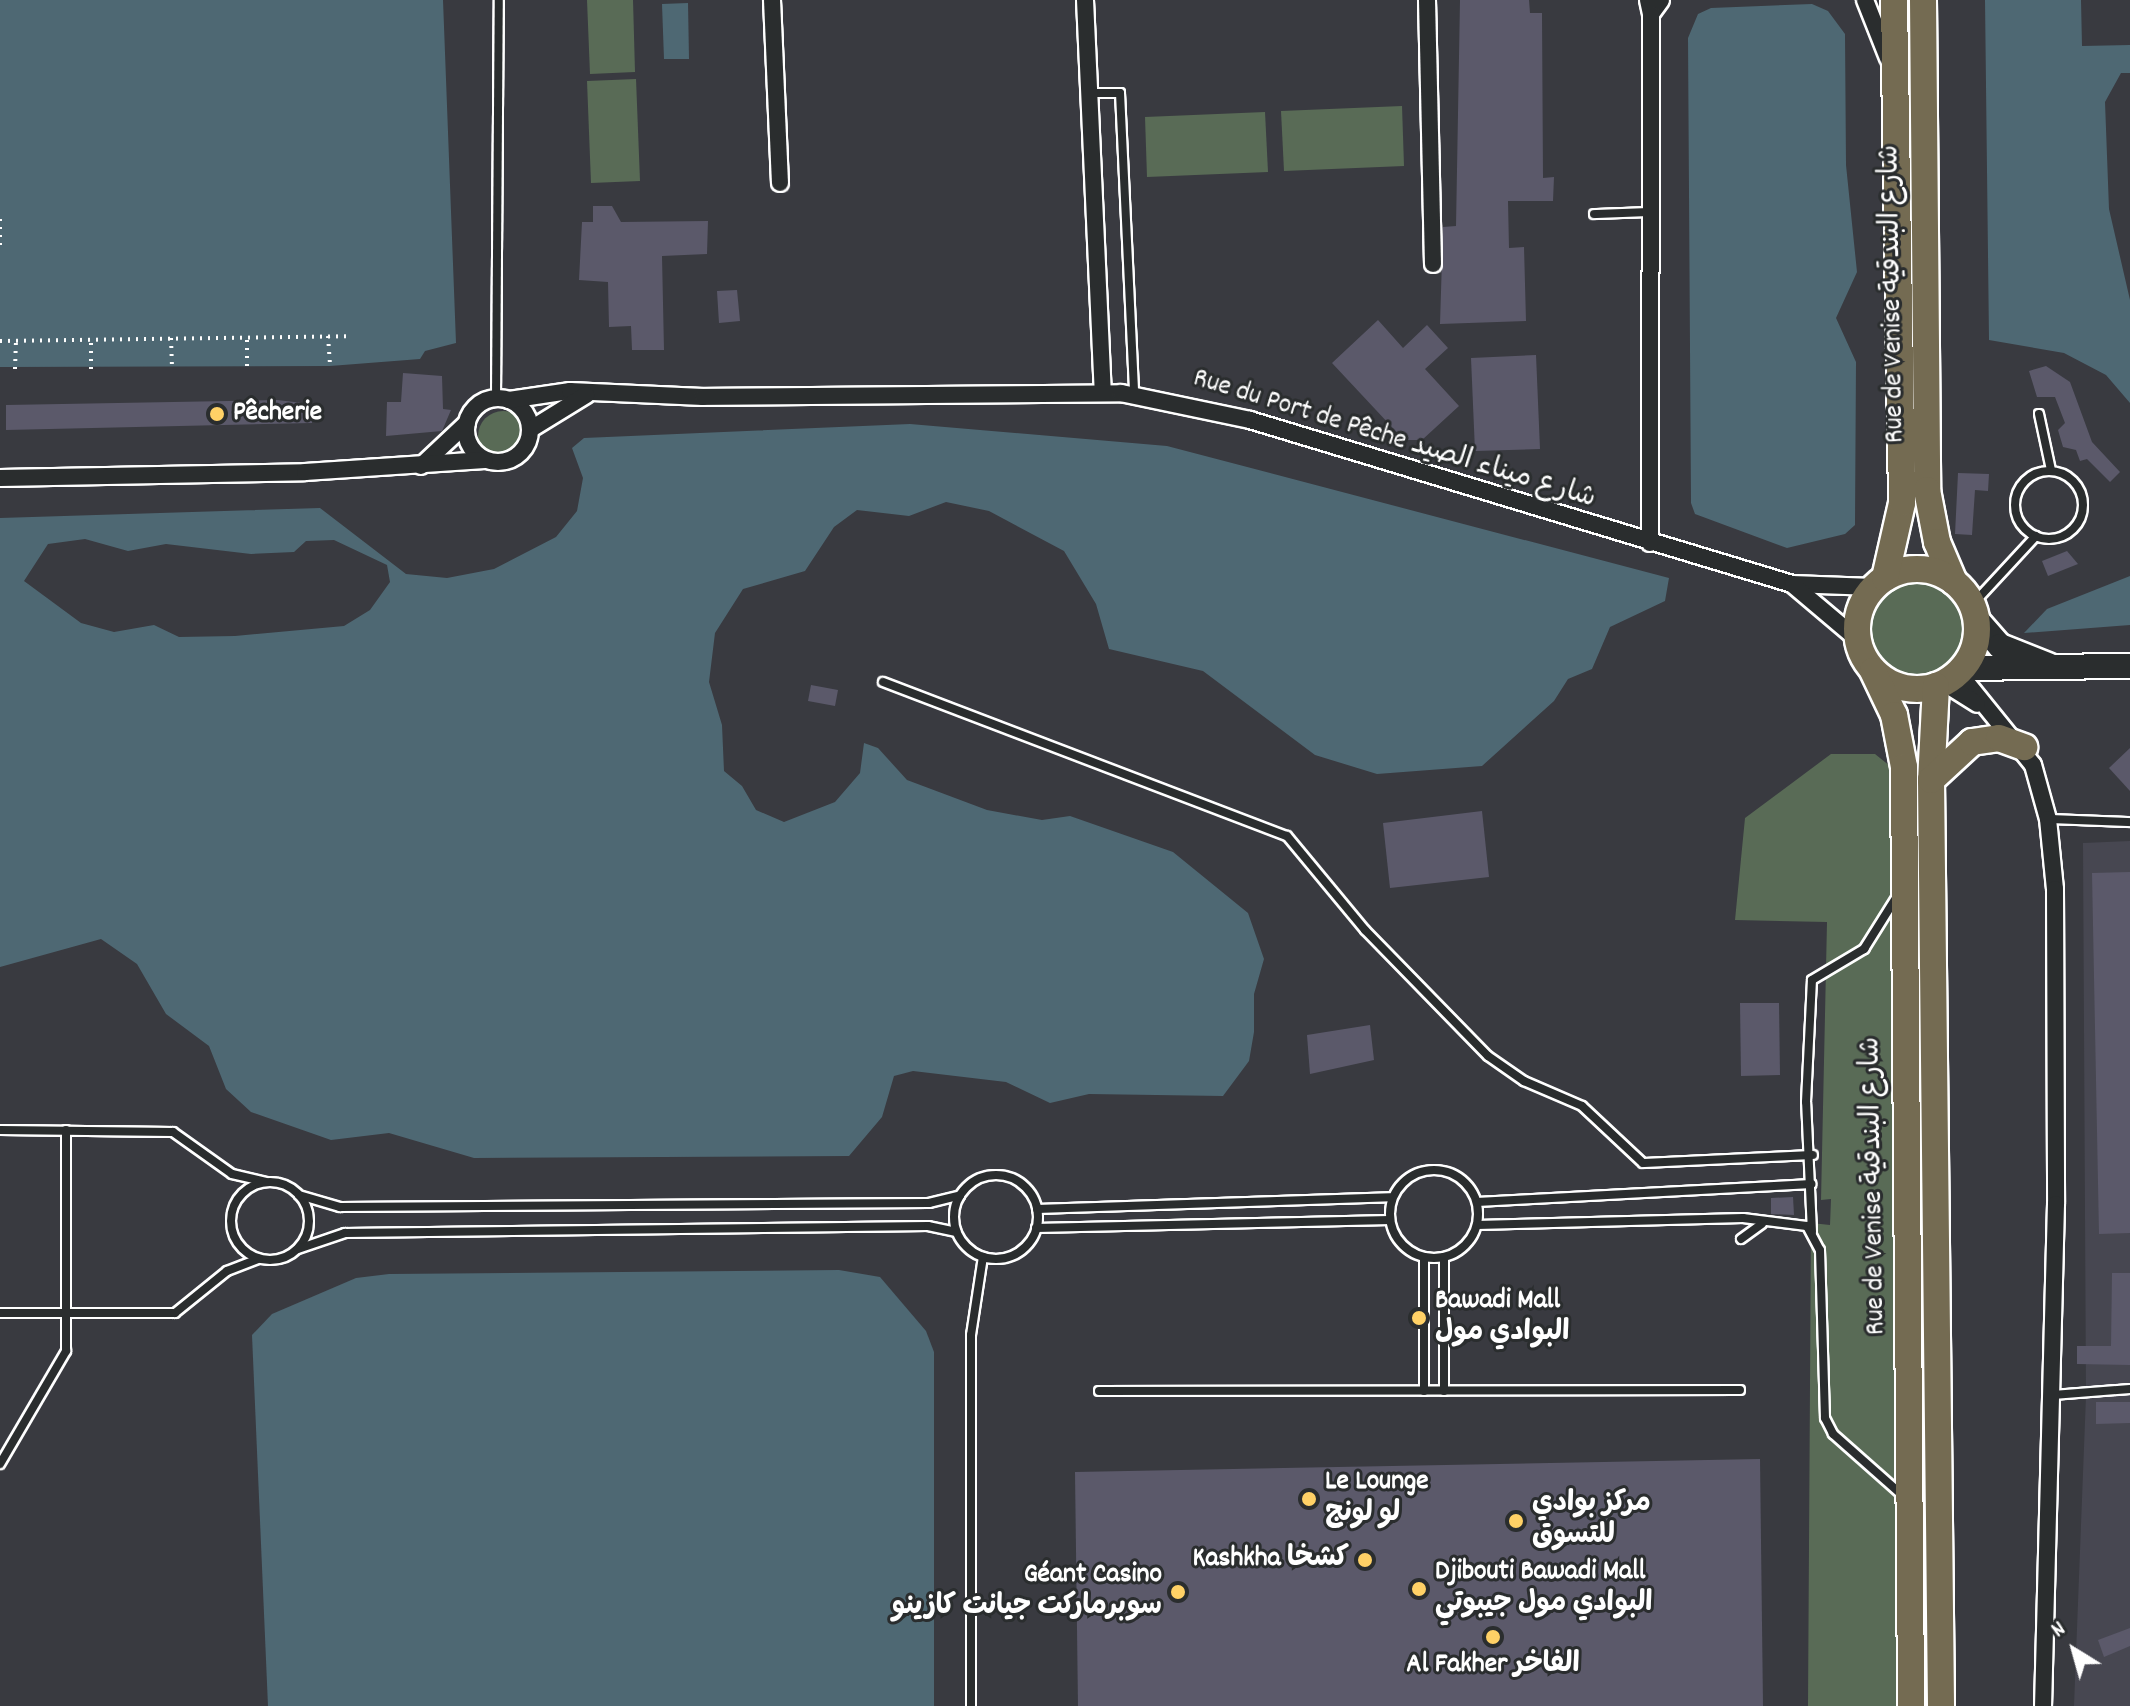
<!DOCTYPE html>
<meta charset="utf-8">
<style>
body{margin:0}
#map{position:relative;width:2130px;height:1706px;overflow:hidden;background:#393a40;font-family:Dekko,"Playpen Sans Arabic",sans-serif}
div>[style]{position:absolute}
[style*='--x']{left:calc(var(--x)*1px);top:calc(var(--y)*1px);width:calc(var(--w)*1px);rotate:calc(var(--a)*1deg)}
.built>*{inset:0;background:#474751}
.green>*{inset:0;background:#596b56}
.round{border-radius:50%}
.water>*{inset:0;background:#4e6873}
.building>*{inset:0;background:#5b596a}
.path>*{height:4px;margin-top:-2px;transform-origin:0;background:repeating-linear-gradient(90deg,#fff 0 2px,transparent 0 8px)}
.roads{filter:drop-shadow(2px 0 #fff) drop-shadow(-2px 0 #fff) drop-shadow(0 2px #fff) drop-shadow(0 -2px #fff)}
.lane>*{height:8px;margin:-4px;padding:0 4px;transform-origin:4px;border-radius:4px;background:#2a2d2e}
.lane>.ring{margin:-4px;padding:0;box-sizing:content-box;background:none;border:8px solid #2a2d2e;border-radius:50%}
.street>*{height:16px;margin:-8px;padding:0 8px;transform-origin:8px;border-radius:8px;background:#2a2d2e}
.street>.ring{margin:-8px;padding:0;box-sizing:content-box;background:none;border:16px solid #2a2d2e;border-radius:50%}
.secondary>*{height:24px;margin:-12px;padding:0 12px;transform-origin:12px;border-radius:12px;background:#2a2d2e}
.primary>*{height:26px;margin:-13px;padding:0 13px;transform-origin:13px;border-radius:13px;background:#746b52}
.primary>.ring{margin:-13px;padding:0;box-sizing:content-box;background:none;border:26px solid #746b52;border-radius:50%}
.dots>*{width:22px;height:22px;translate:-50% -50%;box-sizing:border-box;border:4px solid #2a2d2e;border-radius:50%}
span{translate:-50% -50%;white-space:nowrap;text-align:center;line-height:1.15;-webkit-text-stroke:6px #2a2d2e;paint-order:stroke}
.street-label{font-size:28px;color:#fff}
.poi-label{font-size:28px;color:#fff;font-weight:700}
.left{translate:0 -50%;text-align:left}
.right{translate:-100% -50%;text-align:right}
.north{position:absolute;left:2034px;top:1610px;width:80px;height:80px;-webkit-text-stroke:6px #2a2d2e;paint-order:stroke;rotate:323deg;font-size:22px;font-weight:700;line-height:32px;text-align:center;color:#fff}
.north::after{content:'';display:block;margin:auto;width:28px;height:36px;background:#fff;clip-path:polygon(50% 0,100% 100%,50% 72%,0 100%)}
</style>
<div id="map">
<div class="built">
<div style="clip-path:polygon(2130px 841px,2130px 1706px,2074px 1706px,2086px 1396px,2083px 843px)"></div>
</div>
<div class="green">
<div style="clip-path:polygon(587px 0,633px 0,635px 72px,590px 74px)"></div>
<div style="clip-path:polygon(636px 79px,640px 181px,591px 183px,587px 81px)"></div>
<div style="clip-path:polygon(1402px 106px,1404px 166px,1284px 171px,1281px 111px)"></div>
<div style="clip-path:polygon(1265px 112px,1268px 172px,1147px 177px,1145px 117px)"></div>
<div class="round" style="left:478px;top:411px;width:50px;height:50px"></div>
<div class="round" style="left:1869px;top:582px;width:94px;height:94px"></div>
<div style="clip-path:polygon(1831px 754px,1875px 754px,1895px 770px,1901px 1706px,1808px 1706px,1811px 1223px,1830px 1225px,1831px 1199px,1821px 1200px,1827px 922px,1735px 920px,1745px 818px)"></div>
</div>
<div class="water">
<div style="clip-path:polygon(0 0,443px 0,456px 343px,425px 351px,420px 359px,330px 366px,0 367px)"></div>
<div style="clip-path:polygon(1985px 0,2081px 0,2082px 46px,2130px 45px,2130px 73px,2121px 73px,2105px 102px,2109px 209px,2130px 300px,2130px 403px,2106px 375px,2064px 353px,1989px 340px)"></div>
<div style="clip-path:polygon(688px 3px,689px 59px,664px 59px,662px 4px)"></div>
<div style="clip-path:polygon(1812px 4px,1828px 11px,1845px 34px,1846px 165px,1857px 272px,1836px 318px,1856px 362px,1855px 525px,1845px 534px,1787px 548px,1695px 514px,1691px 503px,1688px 38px,1698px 14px,1711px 8px)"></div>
<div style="clip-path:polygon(evenodd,910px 424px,1167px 446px,1669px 578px,1665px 601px,1610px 627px,1592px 669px,1568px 679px,1554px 701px,1482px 766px,1377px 774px,1315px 755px,1203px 671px,1109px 649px,1096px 604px,1064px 551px,989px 511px,946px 502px,909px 516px,857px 510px,834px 527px,805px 571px,743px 589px,715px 633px,709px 682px,722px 725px,724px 771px,742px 786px,756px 810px,784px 822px,835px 802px,860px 773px,864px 743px,878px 748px,907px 780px,987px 810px,1042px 820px,1070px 816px,1173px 852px,1248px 913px,1264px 959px,1254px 994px,1254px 1032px,1249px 1061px,1223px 1096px,1089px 1094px,1050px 1103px,1006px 1082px,913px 1071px,894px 1076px,882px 1117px,849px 1156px,474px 1158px,389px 1133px,331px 1140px,251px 1112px,226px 1089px,209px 1046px,166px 1014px,137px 964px,101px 939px,0 967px,0 518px,320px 508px,406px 574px,447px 578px,494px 569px,556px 537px,577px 511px,583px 478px,572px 448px,584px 438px,910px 424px,85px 539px,128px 551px,166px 544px,251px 554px,294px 552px,306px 541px,334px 540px,387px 565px,390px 582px,370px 610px,344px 626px,235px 636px,179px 637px,154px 625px,114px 632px,81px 623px,24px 581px,48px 544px,85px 539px)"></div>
<div style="clip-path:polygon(2130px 576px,2130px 625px,2024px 633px,2047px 609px)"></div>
<div style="clip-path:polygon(839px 1270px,880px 1277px,926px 1331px,934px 1352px,934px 1706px,268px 1706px,252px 1335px,272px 1314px,356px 1278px,389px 1274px)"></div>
</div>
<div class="building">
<div style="clip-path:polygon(1460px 0,1529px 0,1530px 13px,1542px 13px,1543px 178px,1554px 177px,1553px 201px,1508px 201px,1509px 248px,1524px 247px,1526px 321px,1440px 324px,1443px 227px,1456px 226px)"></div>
<div style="clip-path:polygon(593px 206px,612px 206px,621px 222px,708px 221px,707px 254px,662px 256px,664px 350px,632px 350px,631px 326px,609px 327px,608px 282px,579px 280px,582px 222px,593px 222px)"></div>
<div style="clip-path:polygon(737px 290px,740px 321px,719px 323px,717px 291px)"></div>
<div style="clip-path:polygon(1378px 320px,1403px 348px,1427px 325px,1448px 348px,1425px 369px,1459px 406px,1422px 440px,1404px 440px,1332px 363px)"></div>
<div style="clip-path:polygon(1536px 355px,1540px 449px,1475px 451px,1471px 358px)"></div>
<div style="clip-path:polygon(2046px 366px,2070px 382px,2092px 442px,2120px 472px,2110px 482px,2087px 459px,2080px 461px,2076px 450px,2063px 447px,2058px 430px,2065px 423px,2055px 397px,2037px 397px,2029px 371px)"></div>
<div style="clip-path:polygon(403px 373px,442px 376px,443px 409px,451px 410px,442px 431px,386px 436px,387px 402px,401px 402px)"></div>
<div style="clip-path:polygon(277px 400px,312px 404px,312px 423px,6px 430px,6px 405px)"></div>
<div style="clip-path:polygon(1958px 473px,1989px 474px,1988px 491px,1975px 490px,1972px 535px,1955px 534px)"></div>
<div style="clip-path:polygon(2067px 551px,2078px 564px,2048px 576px,2042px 561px)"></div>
<div style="clip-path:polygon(811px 685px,838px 690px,835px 706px,808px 701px)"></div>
<div style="clip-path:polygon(2130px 748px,2130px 791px,2109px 768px)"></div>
<div style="clip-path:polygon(1482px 811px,1489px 877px,1390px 888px,1383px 823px)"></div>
<div style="clip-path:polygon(2130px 872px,2130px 1233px,2099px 1234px,2092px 873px)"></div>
<div style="clip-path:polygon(1740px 1003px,1779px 1003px,1780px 1075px,1741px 1076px)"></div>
<div style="clip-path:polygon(1370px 1025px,1374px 1060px,1310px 1074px,1307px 1035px)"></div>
<div style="clip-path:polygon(1793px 1197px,1794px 1215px,1771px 1214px,1771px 1198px)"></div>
<div style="clip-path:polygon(2112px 1273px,2130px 1273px,2130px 1365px,2077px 1364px,2077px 1346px,2111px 1346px)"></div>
<div style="clip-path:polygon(2096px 1402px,2130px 1402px,2130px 1423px,2096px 1424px)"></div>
<div style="clip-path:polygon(1760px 1459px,1763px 1706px,1078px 1706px,1075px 1472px)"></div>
<div style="clip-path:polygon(2130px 1628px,2130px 1646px,2104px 1657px,2098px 1640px)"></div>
</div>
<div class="path">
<div style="--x:0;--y:219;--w:30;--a:90"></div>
<div style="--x:328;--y:336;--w:30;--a:86"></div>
<div style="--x:171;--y:338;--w:29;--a:88"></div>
<div style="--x:0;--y:341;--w:348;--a:-0.8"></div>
<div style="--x:247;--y:366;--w:29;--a:-90"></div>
<div style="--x:15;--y:369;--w:29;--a:-88"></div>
<div style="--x:91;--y:369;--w:29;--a:-90"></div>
</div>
<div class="roads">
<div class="lane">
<div style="--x:1091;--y:93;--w:29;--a:0"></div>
<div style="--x:1120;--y:93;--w:302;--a:87.3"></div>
<div style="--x:1594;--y:214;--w:57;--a:-2"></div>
<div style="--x:496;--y:398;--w:398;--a:-89.6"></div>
<div style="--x:2039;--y:414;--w:57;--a:77.9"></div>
<div class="ring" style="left:2015px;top:471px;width:60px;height:60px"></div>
<div style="--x:1972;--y:605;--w:94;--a:-47.2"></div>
<div style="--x:883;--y:682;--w:432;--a:20.9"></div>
<div style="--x:1287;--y:836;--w:122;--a:50.3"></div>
<div style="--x:1365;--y:930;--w:176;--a:45.7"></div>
<div style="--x:1488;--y:1056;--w:44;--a:34.8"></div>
<div style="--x:1524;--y:1081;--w:63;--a:23.3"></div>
<div style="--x:1582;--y:1106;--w:83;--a:43.1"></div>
<div style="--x:1643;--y:1163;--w:170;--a:-2.7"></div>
<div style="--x:2048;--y:819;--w:82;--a:2.1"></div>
<div style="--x:0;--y:1130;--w:173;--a:0.7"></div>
<div style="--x:173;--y:1132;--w:72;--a:35.4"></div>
<div style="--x:232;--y:1174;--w:35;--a:13"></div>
<div class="ring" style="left:1390px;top:1170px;width:80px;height:80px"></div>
<div class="ring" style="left:954px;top:1175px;width:76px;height:76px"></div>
<div class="ring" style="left:231px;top:1182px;width:70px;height:70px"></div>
<div style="--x:299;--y:1195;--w:43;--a:16.3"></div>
<div style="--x:340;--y:1207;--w:589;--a:-0.39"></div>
<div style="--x:929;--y:1203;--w:32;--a:-14"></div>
<div style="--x:1477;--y:1202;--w:335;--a:-3.1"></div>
<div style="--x:1037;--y:1209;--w:353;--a:-1.9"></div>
<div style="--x:1477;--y:1225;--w:266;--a:-1.5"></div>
<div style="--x:1743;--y:1218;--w:64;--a:7.1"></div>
<div style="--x:1807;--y:1226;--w:27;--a:62"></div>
<div style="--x:1820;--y:1250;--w:168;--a:88.3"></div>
<div style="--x:1825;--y:1418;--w:18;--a:63"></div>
<div style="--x:1833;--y:1434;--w:92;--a:41.5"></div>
<div style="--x:1036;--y:1228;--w:354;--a:-1.3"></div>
<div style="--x:1812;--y:1232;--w:130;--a:-92.6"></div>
<div style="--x:1806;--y:1102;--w:122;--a:-87.2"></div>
<div style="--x:1812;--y:980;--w:61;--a:-30.8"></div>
<div style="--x:1864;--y:949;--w:60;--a:-57.9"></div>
<div style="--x:1741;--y:1239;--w:26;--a:-36"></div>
<div style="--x:298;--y:1249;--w:50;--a:-18.8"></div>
<div style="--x:345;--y:1233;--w:583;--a:-0.69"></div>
<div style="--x:928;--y:1226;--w:29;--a:12"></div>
<div style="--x:0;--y:1313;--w:175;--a:0"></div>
<div style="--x:175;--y:1313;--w:67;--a:-38.9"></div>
<div style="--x:227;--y:1271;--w:34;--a:-21"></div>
<div style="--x:1099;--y:1391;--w:641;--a:-0.09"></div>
<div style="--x:1424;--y:1391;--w:134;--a:-90"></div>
<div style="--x:1444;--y:1391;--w:134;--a:-90"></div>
<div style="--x:2053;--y:1395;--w:77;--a:-4.5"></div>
<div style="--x:0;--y:1464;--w:131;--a:-59.7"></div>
<div style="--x:66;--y:1351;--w:221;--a:-90"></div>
<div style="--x:971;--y:1706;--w:371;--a:-90"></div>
<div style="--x:971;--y:1335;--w:79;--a:-81.3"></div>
</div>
<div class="street">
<div style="--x:772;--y:0;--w:183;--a:87.5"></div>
<div style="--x:1085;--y:0;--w:391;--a:87.4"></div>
<div style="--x:1427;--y:0;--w:264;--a:88.7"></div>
<div style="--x:1648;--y:0;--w:14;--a:78"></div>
<div style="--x:1651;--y:14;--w:17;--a:-54"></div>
<div style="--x:1865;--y:0;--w:62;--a:68.4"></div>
<div class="ring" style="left:466px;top:398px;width:48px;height:48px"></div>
<div style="--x:509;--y:400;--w:62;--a:-8.4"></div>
<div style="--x:570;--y:391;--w:133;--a:2.6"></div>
<div style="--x:703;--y:397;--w:418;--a:-0.5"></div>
<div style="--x:1121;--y:393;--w:132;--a:11.8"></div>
<div style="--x:1250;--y:420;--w:566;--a:16.83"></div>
<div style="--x:1792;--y:584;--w:81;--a:2.1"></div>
<div style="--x:531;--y:429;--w:65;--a:-31.7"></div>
<div style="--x:421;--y:466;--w:63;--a:-43.1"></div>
<div style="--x:0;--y:478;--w:305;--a:-1.1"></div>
<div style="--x:305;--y:472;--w:180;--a:-3.8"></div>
<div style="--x:1650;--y:543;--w:529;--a:-89.89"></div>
<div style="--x:1793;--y:585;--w:84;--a:40.2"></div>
<div style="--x:1958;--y:672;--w:119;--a:51.1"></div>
<div style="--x:2033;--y:765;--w:56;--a:74.5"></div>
<div style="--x:2048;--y:819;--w:70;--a:84.3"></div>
<div style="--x:2055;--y:889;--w:315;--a:89.8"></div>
<div style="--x:2056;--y:1204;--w:502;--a:91.48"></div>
<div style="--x:1944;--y:683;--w:39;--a:32"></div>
</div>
<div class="secondary">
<div style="--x:1978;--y:621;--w:33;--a:49"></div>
<div style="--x:2000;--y:646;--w:52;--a:21.6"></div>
<div style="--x:1962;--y:668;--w:168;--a:-0.7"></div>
</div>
<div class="primary">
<div style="--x:1923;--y:0;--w:490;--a:89.5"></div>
<div style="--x:1927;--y:490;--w:53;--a:79.1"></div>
<div style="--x:1937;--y:542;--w:43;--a:67"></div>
<div class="ring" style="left:1857px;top:569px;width:94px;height:94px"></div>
<div style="--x:1885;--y:578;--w:77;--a:-77.2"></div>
<div style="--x:1902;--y:503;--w:503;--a:-90.91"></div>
<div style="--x:1873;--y:671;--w:49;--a:64.5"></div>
<div style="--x:1894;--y:715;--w:53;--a:79.1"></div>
<div style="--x:1904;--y:767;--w:939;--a:89.57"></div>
<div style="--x:1936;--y:686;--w:94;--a:93"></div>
<div style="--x:1931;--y:780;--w:926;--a:89.38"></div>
<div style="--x:1931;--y:780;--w:56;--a:-42.8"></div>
<div style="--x:1972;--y:742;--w:27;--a:-8"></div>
<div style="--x:1999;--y:738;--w:27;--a:20"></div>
</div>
</div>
<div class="dots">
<div style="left:217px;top:414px;background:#ffd166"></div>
<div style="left:1419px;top:1318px;background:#ffd166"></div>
<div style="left:1309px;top:1499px;background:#ffd166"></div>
<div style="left:1516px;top:1521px;background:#ffd166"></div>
<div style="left:1365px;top:1560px;background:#ffd166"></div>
<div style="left:1419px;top:1589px;background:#ffd166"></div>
<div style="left:1178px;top:1592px;background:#ffd166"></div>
<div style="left:1493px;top:1637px;background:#ffd166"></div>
</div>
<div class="street-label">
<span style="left:1894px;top:294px;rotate:-91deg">Rue de Venise شارع البندقية</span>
<span style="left:1394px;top:440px;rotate:17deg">Rue du Port de Pêche شارع ميناء الصيد</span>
<span style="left:1875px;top:1186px;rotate:-91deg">Rue de Venise شارع البندقية</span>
</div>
<div class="poi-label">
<span class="left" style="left:233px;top:414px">Pêcherie</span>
<span class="left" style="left:1435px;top:1318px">Bawadi Mall<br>البوادي مول</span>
<span class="left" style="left:1325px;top:1499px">Le Lounge<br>لو لونج</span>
<span class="left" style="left:1532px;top:1521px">مركز بوادي<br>للتسوق</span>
<span class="right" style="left:1349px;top:1560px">Kashkha كشخا</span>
<span class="left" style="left:1435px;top:1589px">Djibouti Bawadi Mall<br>البوادي مول جيبوتي</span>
<span class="right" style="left:1162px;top:1592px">Géant Casino<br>سوبرماركت جيانت كازينو</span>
<span style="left:1493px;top:1666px">Al Fakher الفاخر</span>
</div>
<div class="north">N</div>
</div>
